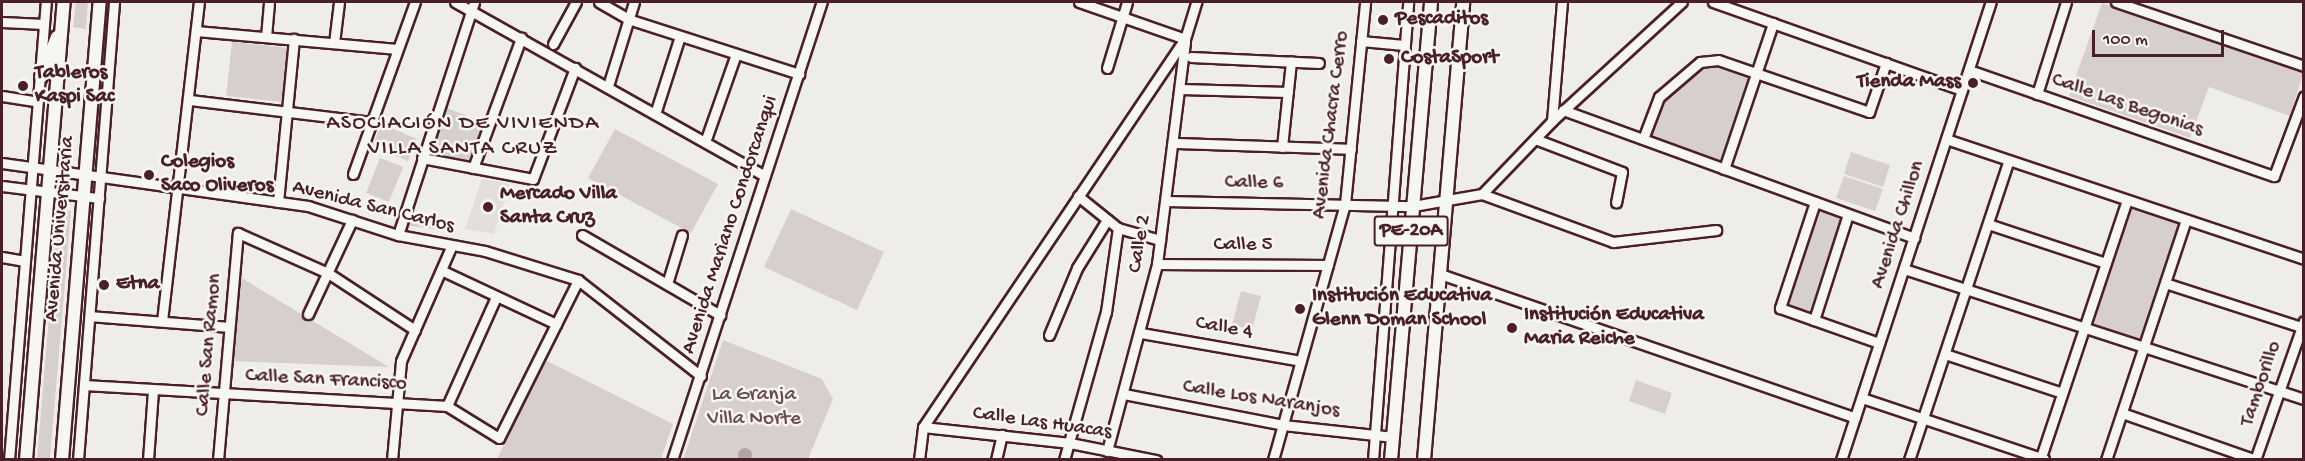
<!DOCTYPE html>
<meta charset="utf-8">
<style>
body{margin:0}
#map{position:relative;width:2305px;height:461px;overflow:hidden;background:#efedea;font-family:"Gochi Hand",sans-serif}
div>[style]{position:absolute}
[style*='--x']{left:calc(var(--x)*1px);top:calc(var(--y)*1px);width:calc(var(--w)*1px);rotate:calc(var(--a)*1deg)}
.built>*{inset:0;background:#e3dedc}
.green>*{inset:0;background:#d7cfce}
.water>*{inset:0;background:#b4a4a5}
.round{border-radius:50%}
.roads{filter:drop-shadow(2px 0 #4a1f2b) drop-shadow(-2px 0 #4a1f2b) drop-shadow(0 2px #4a1f2b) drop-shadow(0 -2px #4a1f2b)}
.minor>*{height:9px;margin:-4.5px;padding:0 4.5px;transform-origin:4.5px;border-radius:4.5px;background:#f6f6f2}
.major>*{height:12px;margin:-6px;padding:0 6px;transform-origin:6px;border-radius:6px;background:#f6f6f2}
.dots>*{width:16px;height:16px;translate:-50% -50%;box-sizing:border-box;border:3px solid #f6f6f2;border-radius:50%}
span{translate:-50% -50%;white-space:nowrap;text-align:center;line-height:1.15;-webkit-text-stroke:5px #f6f6f2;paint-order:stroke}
.shield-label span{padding:2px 4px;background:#f6f6f2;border:2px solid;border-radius:4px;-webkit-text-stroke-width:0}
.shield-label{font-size:20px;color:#4a1f2b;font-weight:700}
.poi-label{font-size:21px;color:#4a1f2b;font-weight:700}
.left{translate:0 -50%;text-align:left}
.right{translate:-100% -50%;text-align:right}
.street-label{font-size:21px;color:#4a1f2b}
.park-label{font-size:21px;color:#6d4b54}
.neighbourhood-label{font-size:22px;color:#4a1f2b;letter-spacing:1.5px}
.frame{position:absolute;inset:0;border:3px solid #4a1f2b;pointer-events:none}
.scale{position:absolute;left:2092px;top:30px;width:132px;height:27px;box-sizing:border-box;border:3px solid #4a1f2b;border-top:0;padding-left:8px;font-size:18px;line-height:21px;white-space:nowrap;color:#4a1f2b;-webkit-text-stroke:4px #f6f6f2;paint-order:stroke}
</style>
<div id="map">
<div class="built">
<div style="clip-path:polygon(482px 179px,510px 184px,494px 234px,465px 229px)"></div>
</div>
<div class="green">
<div style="clip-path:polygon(76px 2px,88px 2px,86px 29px,73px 27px)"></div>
<div style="clip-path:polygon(2102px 3px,2303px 73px,2290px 116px,2209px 87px,2190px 138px,2069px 96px)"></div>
<div style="clip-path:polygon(232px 42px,289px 48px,284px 102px,226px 96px)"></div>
<div style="clip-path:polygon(1710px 66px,1748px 77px,1720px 162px,1651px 138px,1665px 100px,1694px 71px)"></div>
<div style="clip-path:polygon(444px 107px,486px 123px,472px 163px,428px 155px)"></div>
<div style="clip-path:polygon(382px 124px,417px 139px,408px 161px,372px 146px)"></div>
<div style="clip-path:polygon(615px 129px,718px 184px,691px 233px,588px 178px)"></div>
<div style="clip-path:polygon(1851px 152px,1890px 165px,1883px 187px,1844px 174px)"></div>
<div style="clip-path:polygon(380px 158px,403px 167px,389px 202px,366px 193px)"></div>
<div style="clip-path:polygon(1844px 176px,1883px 189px,1875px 211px,1836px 198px)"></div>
<div style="clip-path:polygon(1816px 207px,1842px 216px,1811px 312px,1785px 304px)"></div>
<div style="clip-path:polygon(2130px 208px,2180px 224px,2141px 342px,2090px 325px)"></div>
<div style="clip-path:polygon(58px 209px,71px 211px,50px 459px,37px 459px)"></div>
<div style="clip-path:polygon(791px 209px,884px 252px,857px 310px,764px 267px)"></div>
<div style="clip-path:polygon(406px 218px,443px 226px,441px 230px,404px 225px)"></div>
<div style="clip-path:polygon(240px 277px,389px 367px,230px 361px)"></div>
<div style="clip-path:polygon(1241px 291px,1261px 296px,1252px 330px,1232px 325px)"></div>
<div style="clip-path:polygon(723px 340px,822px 379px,833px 399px,808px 459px,683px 460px)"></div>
<div style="clip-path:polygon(541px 358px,673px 424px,661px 459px,497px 460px)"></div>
<div style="clip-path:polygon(1636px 380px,1672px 393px,1665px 414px,1629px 401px)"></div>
</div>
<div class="water">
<div class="round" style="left:738px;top:448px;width:14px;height:14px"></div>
</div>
<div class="roads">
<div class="minor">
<div style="--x:455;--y:2;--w:355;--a:29.3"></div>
<div style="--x:599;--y:2;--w:34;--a:30"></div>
<div style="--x:628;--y:19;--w:180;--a:17.8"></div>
<div style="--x:1079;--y:2;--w:112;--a:19.2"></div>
<div style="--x:1713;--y:2;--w:264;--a:19.5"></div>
<div style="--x:2116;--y:2;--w:199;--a:18.8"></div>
<div style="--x:2;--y:22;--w:42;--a:2.7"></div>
<div style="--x:196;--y:31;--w:202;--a:5.1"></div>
<div style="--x:266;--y:37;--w:35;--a:-85"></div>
<div style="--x:1361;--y:41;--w:43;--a:5.3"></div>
<div style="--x:334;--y:43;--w:41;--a:-83"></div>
<div style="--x:553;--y:44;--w:48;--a:-61.3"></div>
<div style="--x:1191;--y:57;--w:128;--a:2.7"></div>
<div style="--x:1107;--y:68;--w:69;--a:-73.1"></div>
<div style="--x:1969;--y:70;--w:323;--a:19.2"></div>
<div style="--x:2274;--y:176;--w:85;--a:-69.4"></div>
<div style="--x:608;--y:86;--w:88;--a:-72.8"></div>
<div style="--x:1181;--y:89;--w:107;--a:1.6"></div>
<div style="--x:2037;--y:94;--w:96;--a:-72.5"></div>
<div style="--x:2;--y:96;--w:36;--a:9"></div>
<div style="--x:190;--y:100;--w:183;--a:6.9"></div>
<div style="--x:1563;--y:110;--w:374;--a:20"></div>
<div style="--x:655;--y:114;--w:82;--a:-72.2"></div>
<div style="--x:1552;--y:121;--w:119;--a:-85.2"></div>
<div style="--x:1535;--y:139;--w:93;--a:20.8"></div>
<div style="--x:1622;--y:172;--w:31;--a:101"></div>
<div style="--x:1643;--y:139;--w:45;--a:-69.1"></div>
<div style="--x:1659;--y:97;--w:54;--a:-40.5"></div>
<div style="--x:1700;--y:62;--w:18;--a:-6"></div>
<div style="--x:1718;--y:60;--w:160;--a:19"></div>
<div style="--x:1869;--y:112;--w:52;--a:-70.9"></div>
<div style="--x:1946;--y:139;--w:378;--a:18.5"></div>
<div style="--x:705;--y:142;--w:93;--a:-70.6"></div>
<div style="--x:1174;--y:143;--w:177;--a:1.9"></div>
<div style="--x:1282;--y:147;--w:86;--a:-84"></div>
<div style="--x:422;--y:158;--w:113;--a:10.7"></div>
<div style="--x:533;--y:179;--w:119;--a:-69.3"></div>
<div style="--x:2;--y:163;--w:309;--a:8"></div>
<div style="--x:308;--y:206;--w:95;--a:17.9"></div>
<div style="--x:398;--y:235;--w:88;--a:10.4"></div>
<div style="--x:485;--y:251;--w:97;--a:17.3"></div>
<div style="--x:578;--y:280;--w:156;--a:38"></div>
<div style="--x:473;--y:168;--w:139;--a:-69.7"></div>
<div style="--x:1724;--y:169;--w:154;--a:-71.4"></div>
<div style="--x:353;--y:174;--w:183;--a:-70.2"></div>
<div style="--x:2;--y:186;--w:98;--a:7.1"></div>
<div style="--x:1482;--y:194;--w:101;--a:-46.2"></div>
<div style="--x:1552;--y:121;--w:176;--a:-42.5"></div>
<div style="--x:1078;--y:196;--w:51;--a:38.7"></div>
<div style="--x:1118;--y:228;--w:44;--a:15.9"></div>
<div style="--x:1166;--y:201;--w:247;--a:1.2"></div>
<div style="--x:1413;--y:206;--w:70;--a:-9.9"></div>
<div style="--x:1482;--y:194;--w:140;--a:20.1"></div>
<div style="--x:1613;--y:242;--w:104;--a:-6.6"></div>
<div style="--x:278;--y:202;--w:164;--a:-84.4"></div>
<div style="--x:1815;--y:202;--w:112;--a:108.3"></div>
<div style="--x:1780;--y:308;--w:105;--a:19.5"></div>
<div style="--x:1988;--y:224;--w:124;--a:18.3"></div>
<div style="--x:398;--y:235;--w:245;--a:-71.9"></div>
<div style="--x:582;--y:235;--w:160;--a:30.1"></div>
<div style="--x:2;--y:257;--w:23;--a:10"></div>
<div style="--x:1157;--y:264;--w:171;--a:0.3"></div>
<div style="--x:1904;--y:269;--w:421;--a:18"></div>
<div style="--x:443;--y:271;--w:125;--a:25.1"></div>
<div style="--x:1440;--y:274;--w:439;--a:19.1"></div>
<div style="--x:2165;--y:283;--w:143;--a:17.9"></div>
<div style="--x:667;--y:284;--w:51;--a:-73"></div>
<div style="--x:308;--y:314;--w:104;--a:-64.9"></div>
<div style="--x:90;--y:316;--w:139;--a:4.5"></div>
<div style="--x:1814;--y:320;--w:111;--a:-72.2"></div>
<div style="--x:162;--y:321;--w:321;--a:-83.4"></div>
<div style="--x:1141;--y:333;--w:162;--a:9.9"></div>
<div style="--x:1049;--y:335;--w:73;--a:-67.3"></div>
<div style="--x:1077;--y:268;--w:57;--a:-58"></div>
<div style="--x:1945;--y:354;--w:123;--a:18.4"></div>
<div style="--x:84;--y:385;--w:364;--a:3.3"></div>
<div style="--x:447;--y:406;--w:61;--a:31.6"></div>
<div style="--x:499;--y:438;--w:177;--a:-63.4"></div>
<div style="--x:1124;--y:394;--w:162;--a:11"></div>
<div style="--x:1283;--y:425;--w:111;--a:6.2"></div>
<div style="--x:1862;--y:398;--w:192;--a:18.5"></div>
<div style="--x:447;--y:406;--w:120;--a:-65.8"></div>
<div style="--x:2122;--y:413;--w:142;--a:19.3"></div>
<div style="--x:923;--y:427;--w:148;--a:6.2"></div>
<div style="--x:1070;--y:443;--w:88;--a:11.2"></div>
<div style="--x:1107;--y:451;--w:194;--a:-75"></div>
<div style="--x:1157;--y:264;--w:224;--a:-82.8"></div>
<div style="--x:9;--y:460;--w:459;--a:-85.4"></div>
<div style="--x:78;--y:460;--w:459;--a:-85.5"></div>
<div style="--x:148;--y:460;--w:70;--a:-85.9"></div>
<div style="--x:218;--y:460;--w:228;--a:-85"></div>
<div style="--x:238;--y:233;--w:98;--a:24"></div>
<div style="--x:328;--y:273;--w:104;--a:33.2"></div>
<div style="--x:392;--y:460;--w:99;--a:-84.8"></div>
<div style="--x:401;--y:361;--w:124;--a:-66.3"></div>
<div style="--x:672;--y:460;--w:482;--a:-71.9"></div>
<div style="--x:919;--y:460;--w:33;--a:-83"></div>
<div style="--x:923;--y:427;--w:468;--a:-56"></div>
<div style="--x:1185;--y:39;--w:39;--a:-73"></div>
<div style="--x:996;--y:460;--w:26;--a:-77"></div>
<div style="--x:1064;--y:460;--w:154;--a:-74.2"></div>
<div style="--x:1106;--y:312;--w:85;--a:-81.9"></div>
<div style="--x:1273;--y:460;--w:266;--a:-74.3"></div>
<div style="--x:1345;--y:204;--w:203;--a:-84.3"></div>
<div style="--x:1373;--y:460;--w:459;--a:-85.6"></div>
<div style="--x:1841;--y:460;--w:482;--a:-71.9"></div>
<div style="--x:1909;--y:460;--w:316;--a:-71.6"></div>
<div style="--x:2040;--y:460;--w:274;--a:-71.5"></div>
<div style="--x:2106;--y:460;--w:253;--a:-71.6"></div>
<div style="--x:2255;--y:460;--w:147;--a:-70.6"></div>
</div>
<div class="major">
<div style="--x:41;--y:77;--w:43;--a:-68.2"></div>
<div style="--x:26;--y:460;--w:460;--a:-85.3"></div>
<div style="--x:62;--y:460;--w:460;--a:-85.3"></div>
<div style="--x:1391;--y:460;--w:460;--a:-85"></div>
<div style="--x:1424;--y:460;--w:460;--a:-85.1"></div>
</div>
</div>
<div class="dots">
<div style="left:1383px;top:20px;background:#4a1f2b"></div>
<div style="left:1389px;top:59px;background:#4a1f2b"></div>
<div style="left:1973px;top:83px;background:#4a1f2b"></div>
<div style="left:23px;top:86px;background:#4a1f2b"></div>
<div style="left:149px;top:175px;background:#4a1f2b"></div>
<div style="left:488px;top:207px;background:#4a1f2b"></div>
<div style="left:104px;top:285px;background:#4a1f2b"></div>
<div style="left:1300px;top:309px;background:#4a1f2b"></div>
<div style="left:1512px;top:328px;background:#4a1f2b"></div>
</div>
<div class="shield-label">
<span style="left:1411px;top:231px">PE-20A</span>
</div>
<div class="poi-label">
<span class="left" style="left:1395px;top:20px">Pescaditos</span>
<span class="left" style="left:1401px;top:59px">CostaSport</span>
<span class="left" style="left:35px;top:86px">Tableros<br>Kaspi Sac</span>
<span class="right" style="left:1961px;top:83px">Tienda Mass</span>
<span class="left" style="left:161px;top:175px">Colegios<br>Saco Oliveros</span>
<span class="left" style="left:500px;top:207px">Mercado Villa<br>Santa Cruz</span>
<span class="left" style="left:116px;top:285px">Etna</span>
<span class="left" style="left:1312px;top:309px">Institución Educativa<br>Glenn Doman School</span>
<span class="left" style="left:1524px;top:328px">Institución Educativa<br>Maria Reiche</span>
</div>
<div class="street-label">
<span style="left:2127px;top:106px;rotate:19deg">Calle Las Begonias</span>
<span style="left:1332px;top:125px;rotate:-83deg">Avenida Chacra Cerro</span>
<span style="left:1254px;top:184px;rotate:1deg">Calle 6</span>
<span style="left:373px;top:208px;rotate:14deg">Avenida San Carlos</span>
<span style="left:731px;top:225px;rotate:-72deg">Avenida Mariano Condorcanqui</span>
<span style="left:1899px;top:225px;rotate:-72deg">Avenida Chillon</span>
<span style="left:61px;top:229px;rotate:-85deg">Avenida Universitaria</span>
<span style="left:1141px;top:244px;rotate:-81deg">Calle 2</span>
<span style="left:1243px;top:246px">Calle 5</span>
<span style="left:1224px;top:329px;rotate:10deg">Calle 4</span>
<span style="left:210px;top:345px;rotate:-85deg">Calle San Ramon</span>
<span style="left:326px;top:381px;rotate:3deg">Calle San Francisco</span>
<span style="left:2262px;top:384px;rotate:-71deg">Tamborillo</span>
<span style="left:1261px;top:400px;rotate:9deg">Calle Los Naranjos</span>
<span style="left:1042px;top:424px;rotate:8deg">Calle Las Huacas</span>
</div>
<div class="park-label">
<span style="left:754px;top:408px">La Granja<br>Villa Norte</span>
</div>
<div class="neighbourhood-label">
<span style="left:463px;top:137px">ASOCIACIÓN DE VIVIENDA<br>VILLA SANTA CRUZ</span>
</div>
<div class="frame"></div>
<div class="scale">100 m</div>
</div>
